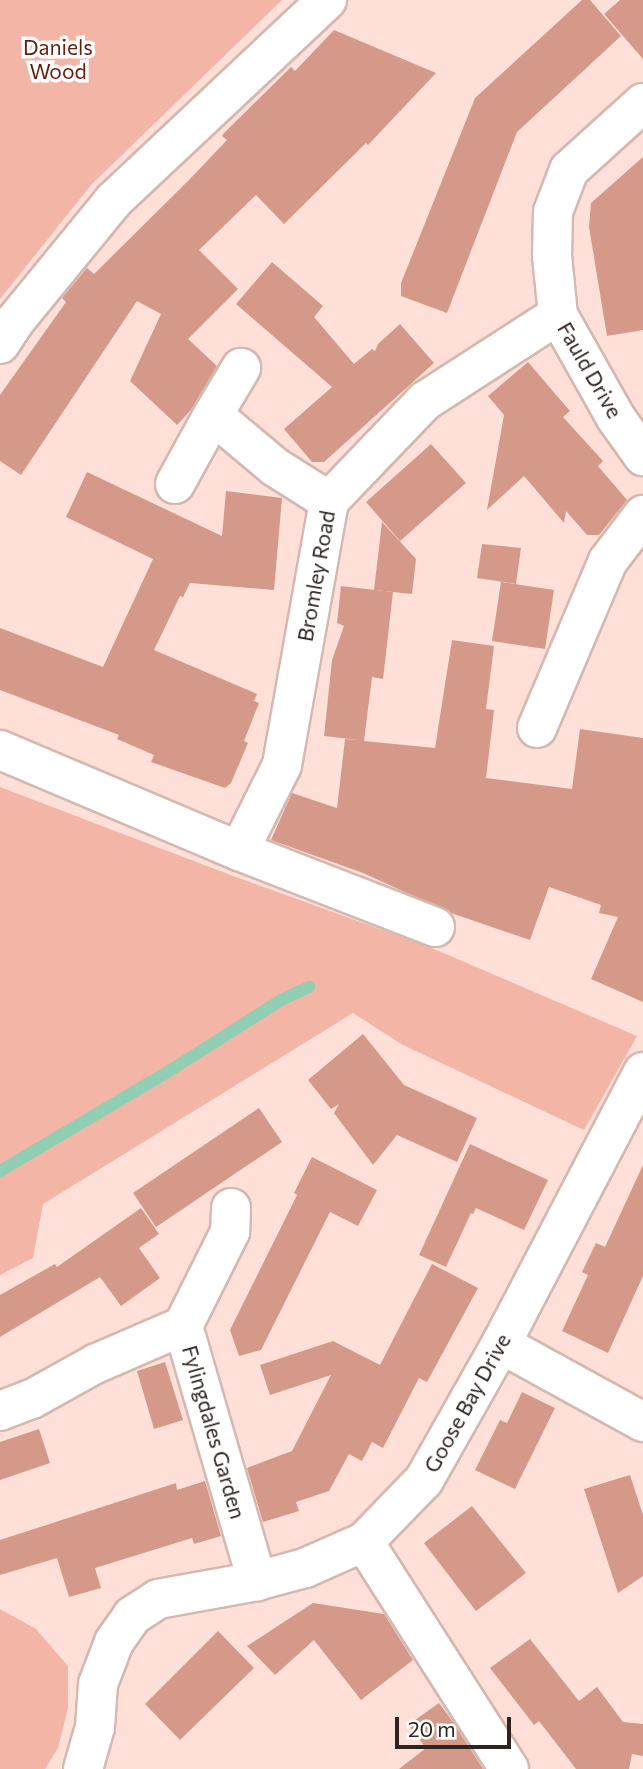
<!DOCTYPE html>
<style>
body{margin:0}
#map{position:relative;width:643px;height:1769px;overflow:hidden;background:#ffe0d8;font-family:Commissioner,sans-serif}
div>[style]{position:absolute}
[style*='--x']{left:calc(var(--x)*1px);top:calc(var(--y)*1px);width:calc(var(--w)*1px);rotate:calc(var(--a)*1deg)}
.green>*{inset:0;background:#f3b5a5}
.stream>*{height:12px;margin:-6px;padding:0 6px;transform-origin:6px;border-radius:6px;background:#90cfb4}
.building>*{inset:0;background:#d49988}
.roads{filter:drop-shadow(2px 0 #d5b8b0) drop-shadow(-2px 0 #d5b8b0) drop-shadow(0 2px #d5b8b0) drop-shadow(0 -2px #d5b8b0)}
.street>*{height:38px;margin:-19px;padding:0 19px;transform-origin:19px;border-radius:19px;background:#fff}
span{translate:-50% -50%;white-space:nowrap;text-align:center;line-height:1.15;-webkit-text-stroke:7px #fff;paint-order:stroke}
.park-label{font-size:21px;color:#651e0a}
.street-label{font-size:21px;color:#2e2320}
.scale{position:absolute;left:395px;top:1717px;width:116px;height:32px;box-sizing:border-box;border:4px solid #2e2320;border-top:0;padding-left:9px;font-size:21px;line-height:24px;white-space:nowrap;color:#2e2320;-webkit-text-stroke:5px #fff;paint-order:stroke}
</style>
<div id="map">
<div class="green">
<div style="clip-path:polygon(0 0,282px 0,91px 185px,0 299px)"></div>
<div style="clip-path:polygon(0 787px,233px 876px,427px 946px,637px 1036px,584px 1130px,403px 1045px,353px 1013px,43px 1204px,33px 1258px,0 1275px)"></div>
<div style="clip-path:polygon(0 1609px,36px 1629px,68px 1666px,68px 1708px,58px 1748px,45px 1769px,0 1769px)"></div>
</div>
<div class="stream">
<div style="--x:0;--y:1171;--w:193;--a:-30.6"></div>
<div style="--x:166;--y:1073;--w:136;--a:-32.4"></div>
<div style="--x:281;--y:1000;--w:31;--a:-25"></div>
</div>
<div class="building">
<div style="clip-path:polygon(582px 0,590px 0,621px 36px,517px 132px,447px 313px,401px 296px,401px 283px,475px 98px)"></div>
<div style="clip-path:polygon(620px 0,643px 0,643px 59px,604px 14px)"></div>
<div style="clip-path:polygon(334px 30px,436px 73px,368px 145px,366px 143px,284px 224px,256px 195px,199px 250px,238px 289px,188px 339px,217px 366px,190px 411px,177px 425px,130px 381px,161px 314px,137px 301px,21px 475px,0 461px,0 395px,66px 302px,62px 298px,87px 268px,94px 274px,189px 180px,227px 140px,222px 136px,224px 133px,291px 67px,295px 71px)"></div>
<div style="clip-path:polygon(643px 157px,643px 330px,607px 336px,589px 227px,591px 203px)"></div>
<div style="clip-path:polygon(272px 262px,323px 306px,314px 317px,354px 364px,372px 349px,375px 351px,378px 344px,400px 324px,434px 363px,324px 462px,312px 462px,284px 429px,332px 387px,236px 304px)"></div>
<div style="clip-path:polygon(528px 362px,570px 411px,563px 417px,603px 461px,598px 466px,627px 500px,599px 535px,587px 535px,566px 511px,564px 523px,524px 476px,487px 510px,504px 415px,488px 396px)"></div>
<div style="clip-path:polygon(431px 444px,466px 483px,400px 541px,366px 502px)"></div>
<div style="clip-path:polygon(87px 472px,222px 536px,226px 491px,282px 498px,274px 590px,190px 583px,183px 597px,180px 596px,154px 650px,257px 694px,254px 701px,259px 703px,244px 741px,248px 743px,231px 783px,225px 788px,151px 762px,154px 755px,117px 739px,119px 735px,0 690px,0 628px,103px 667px,153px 559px,66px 517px)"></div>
<div style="clip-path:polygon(382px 522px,416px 559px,412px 594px,374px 590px)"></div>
<div style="clip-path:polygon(482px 544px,521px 548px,516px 584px,477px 578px)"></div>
<div style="clip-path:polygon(501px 582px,554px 590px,545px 649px,492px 641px)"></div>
<div style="clip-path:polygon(341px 586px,393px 592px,383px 679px,372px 677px,364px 741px,435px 748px,452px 640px,494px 646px,486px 709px,494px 710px,486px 778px,572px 789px,580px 729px,643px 738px,643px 1002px,591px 979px,618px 917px,599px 913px,601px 905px,549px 887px,530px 940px,451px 913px,363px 873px,271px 840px,292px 793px,337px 808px,345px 739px,359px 740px,324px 736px,332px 660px,344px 626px,337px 623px)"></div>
<div style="clip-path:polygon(363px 1034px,404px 1085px,477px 1118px,457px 1162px,397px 1135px,373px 1165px,334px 1113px,339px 1104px,331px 1109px,308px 1080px)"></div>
<div style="clip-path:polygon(259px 1108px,282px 1142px,156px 1227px,133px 1193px)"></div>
<div style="clip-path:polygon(470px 1144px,548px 1180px,524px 1230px,476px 1208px,473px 1214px,471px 1213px,446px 1267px,419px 1255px)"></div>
<div style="clip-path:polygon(312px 1157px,377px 1190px,358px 1226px,330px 1212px,261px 1350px,239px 1356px,230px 1330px,297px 1195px,294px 1193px)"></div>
<div style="clip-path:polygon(643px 1165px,643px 1276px,608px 1353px,562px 1331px,588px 1275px,582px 1272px,596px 1243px,605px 1247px)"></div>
<div style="clip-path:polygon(141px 1208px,159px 1234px,139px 1248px,160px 1278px,121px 1306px,100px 1277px,0 1337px,0 1295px,55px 1264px,57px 1267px)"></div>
<div style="clip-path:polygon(432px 1264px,478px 1288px,427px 1382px,419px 1378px,383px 1448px,372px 1442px,362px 1461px,349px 1454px,329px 1491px,296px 1502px,299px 1511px,263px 1522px,247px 1468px,292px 1451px,331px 1375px,270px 1395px,260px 1365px,333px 1341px,380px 1365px)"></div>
<div style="clip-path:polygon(165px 1362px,183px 1420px,154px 1429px,137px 1371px)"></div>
<div style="clip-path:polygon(522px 1392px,555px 1408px,515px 1489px,475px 1470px,500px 1420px,507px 1423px)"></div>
<div style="clip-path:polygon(39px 1429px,50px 1463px,0 1480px,0 1442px)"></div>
<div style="clip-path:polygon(630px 1475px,643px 1515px,643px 1576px,618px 1593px,584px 1489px)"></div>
<div style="clip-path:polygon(205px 1481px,221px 1536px,194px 1544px,192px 1538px,95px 1568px,101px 1588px,69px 1597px,57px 1558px,0 1575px,0 1540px,176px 1483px,177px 1490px)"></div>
<div style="clip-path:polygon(472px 1506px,526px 1573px,476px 1611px,424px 1543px)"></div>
<div style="clip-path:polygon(313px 1603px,384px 1614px,413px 1660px,361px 1700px,314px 1640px,275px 1675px,247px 1646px)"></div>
<div style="clip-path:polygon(218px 1631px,254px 1668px,180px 1740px,145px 1704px)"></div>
<div style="clip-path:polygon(530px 1639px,579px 1701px,597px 1687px,623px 1722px,643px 1724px,643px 1756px,632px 1754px,629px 1769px,576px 1769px,539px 1721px,534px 1725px,490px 1668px)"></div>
<div style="clip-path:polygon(439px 1703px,453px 1722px,483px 1769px,399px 1769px,426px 1748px,408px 1725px)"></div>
</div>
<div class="roads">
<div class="street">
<div style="--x:643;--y:103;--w:100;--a:137.8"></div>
<div style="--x:569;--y:170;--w:45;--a:110.9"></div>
<div style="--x:553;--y:212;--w:44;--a:91.3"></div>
<div style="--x:552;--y:256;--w:59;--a:84.2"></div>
<div style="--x:558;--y:315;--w:118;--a:60.6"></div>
<div style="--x:616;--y:418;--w:47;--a:54.6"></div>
<div style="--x:0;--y:344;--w:27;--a:-57"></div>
<div style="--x:15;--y:321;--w:156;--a:-50.7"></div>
<div style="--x:114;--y:200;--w:292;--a:-43.2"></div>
<div style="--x:213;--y:415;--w:55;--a:-59.2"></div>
<div style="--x:175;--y:484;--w:79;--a:-61.2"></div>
<div style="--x:213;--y:415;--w:81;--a:40"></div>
<div style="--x:275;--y:467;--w:64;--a:32.2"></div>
<div style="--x:537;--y:728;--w:181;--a:-67"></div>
<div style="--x:608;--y:561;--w:58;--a:-52.7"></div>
<div style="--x:0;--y:750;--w:259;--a:22.9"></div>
<div style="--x:435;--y:927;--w:210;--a:-158.8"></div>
<div style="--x:239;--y:851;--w:96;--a:-63.4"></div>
<div style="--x:282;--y:765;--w:268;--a:-79.9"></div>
<div style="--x:329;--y:501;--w:139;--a:-46.2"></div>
<div style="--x:425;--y:401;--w:158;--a:-32.9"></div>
<div style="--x:231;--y:1208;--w:24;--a:92"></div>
<div style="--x:230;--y:1232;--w:105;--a:116.6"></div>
<div style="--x:183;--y:1326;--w:266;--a:73.8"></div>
<div style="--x:501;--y:1344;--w:162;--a:28.8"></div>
<div style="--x:0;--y:1411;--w:34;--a:-21"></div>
<div style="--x:32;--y:1399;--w:72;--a:-29.1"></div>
<div style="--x:95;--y:1364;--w:96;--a:-23.4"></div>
<div style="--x:364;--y:1542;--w:269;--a:57.4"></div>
<div style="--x:83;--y:1769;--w:44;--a:-74.1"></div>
<div style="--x:95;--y:1727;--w:43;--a:-86"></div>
<div style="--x:98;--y:1684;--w:45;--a:-69.1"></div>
<div style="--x:114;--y:1642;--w:32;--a:-55"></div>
<div style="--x:132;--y:1616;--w:31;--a:-33"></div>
<div style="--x:158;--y:1599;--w:101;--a:-10.3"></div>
<div style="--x:257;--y:1581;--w:50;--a:-15.2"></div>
<div style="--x:305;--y:1568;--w:64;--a:-23.8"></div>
<div style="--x:364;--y:1542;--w:86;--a:-45.9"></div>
<div style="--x:424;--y:1480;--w:156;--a:-60.5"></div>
<div style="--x:501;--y:1344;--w:307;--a:-62.4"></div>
</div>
</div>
<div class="park-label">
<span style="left:58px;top:59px">Daniels<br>Wood</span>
</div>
<div class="street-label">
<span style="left:590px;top:370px;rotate:60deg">Fauld Drive</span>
<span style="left:316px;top:576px;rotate:-80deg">Bromley Road</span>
<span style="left:467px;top:1403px;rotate:-61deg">Goose Bay Drive</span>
<span style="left:214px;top:1432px;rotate:74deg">Fylingdales Garden</span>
</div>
<div class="scale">20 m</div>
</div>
